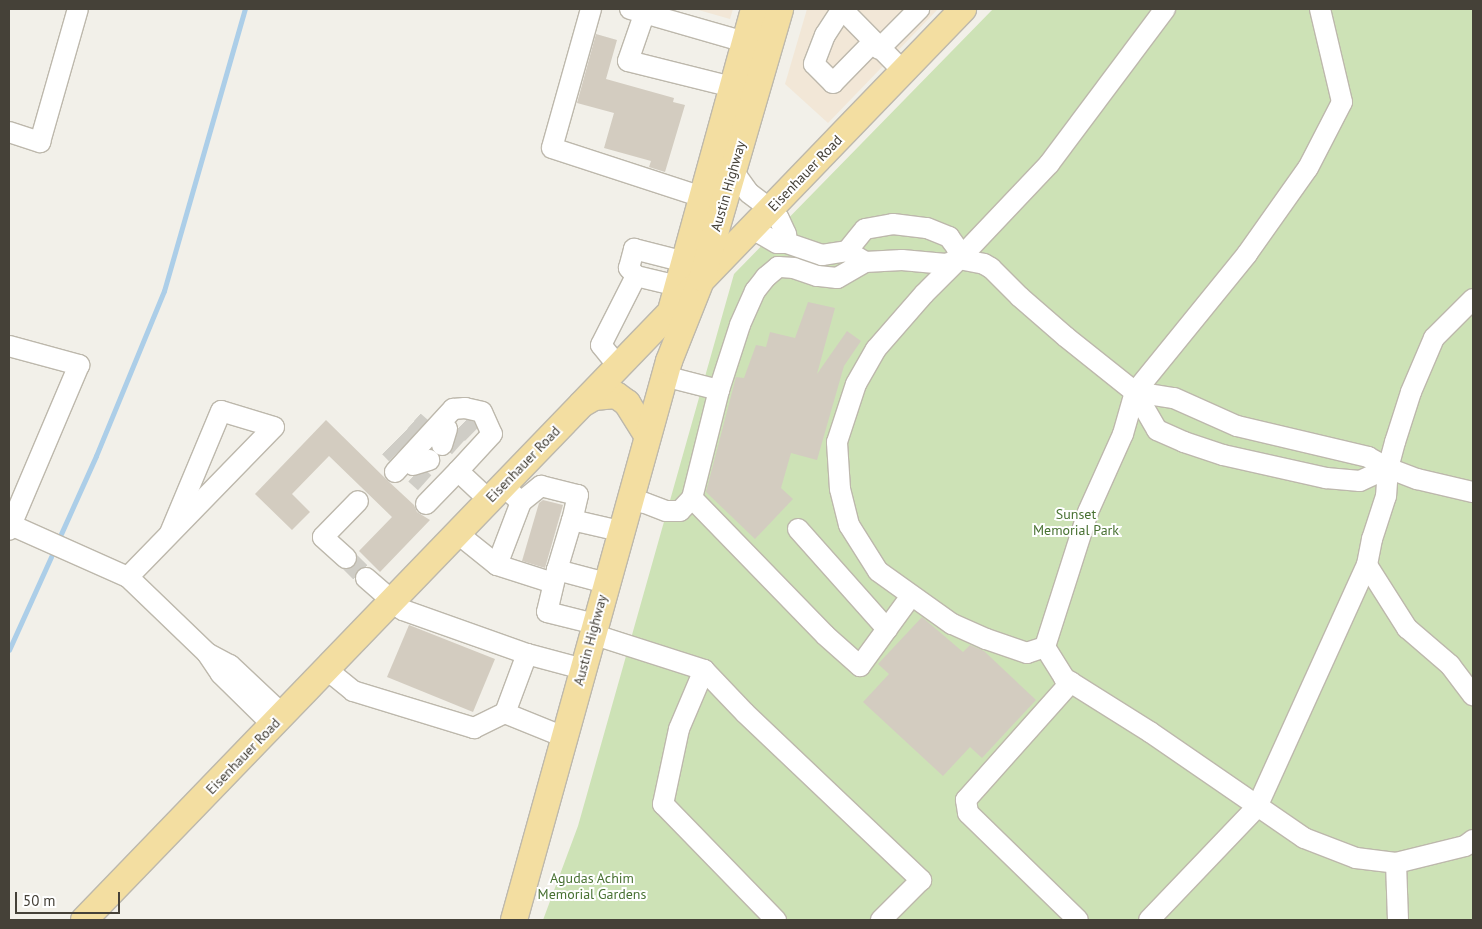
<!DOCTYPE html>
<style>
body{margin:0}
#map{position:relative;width:1482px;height:929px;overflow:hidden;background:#f2f0e9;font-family:"PT Sans",sans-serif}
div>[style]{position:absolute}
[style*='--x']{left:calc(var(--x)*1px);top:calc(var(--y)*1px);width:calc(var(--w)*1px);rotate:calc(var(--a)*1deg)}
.commercial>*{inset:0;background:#f2e7d7}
.green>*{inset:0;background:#cde2b6}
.stream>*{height:4.5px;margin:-2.25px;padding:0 2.25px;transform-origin:2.25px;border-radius:2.25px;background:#accee8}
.building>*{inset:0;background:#d3ccc0}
.minor-tunnel>*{height:20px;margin-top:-10px;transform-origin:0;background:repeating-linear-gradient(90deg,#cfcdc6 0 20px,transparent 0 30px)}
.roads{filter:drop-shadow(1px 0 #bdb8ac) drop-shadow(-1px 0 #bdb8ac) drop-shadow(0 1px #bdb8ac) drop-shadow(0 -1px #bdb8ac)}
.minor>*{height:20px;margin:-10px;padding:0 10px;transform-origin:10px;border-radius:10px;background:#fff}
.major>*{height:26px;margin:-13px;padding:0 13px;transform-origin:13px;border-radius:13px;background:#f3dea1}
span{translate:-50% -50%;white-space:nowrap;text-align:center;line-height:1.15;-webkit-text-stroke:4px #fff;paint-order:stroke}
.street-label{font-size:14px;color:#454138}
.park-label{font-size:14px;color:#487132}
.frame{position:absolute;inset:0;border:10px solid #454138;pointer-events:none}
.scale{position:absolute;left:15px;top:892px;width:105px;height:22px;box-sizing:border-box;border:2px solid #454138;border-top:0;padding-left:6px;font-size:15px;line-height:18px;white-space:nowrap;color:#454138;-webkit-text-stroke:4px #fff;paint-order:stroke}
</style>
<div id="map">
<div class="commercial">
<div style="clip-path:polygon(695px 9px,733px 9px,730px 19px)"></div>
<div style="clip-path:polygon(807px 9px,938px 9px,828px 123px,785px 84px)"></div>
</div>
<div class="green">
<div style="clip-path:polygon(993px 9px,1473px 9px,1473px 920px,543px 920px,578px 826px,734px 274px)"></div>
</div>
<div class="stream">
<div style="--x:61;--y:534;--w:85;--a:-65.8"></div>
<div style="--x:96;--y:456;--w:178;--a:-67.6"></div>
<div style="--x:164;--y:291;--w:293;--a:-74"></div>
<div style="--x:9;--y:650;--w:102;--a:-65.7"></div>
</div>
<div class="building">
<div style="clip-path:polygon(596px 34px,617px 40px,606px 79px,674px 98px,673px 102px,685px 105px,665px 172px,649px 167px,651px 161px,604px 148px,614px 113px,577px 103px)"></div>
<div style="clip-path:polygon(808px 302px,835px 308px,817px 374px,847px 331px,861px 341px,844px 366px,817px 460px,791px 453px,781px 488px,793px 499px,755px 539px,706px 492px,736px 377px,744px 378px,756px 345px,766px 347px,770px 332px,795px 338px)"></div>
<div style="clip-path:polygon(326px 420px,387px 480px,414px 505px,417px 512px,430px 520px,380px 572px,359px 551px,392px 517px,329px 456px,292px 494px,310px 512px,292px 530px,255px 494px)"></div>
<div style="clip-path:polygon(543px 500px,563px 505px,545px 568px,522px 561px,539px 503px)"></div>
<div style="clip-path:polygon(922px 617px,963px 652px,970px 645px,984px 651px,1036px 700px,982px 758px,970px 747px,943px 776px,863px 702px,889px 674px,878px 664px)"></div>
<div style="clip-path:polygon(409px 625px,495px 659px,473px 712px,387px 677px)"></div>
</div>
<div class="minor-tunnel">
<div style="--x:414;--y:421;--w:11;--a:41"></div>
<div style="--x:462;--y:424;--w:14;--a:45"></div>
<div style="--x:402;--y:434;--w:10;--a:45"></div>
<div style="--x:449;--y:438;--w:13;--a:42"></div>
<div style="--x:389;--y:447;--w:10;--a:45"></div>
<div style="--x:415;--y:474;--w:13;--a:42"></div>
<div style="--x:346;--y:558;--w:28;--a:45"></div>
</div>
<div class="roads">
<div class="minor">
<div style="--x:591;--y:9;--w:144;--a:105.7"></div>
<div style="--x:552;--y:148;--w:158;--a:18.1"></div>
<div style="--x:630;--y:9;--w:120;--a:16"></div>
<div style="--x:646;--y:9;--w:55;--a:109.1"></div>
<div style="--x:628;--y:61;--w:107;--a:14"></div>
<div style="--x:842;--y:9;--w:31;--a:123"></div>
<div style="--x:825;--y:35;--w:31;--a:111"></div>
<div style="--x:814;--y:64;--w:27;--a:45"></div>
<div style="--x:833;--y:83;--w:57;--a:-45.7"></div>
<div style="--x:842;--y:9;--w:87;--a:45.5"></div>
<div style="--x:879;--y:49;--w:57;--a:-45"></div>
<div style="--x:9;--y:132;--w:33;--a:18"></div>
<div style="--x:40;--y:142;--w:138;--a:-74.1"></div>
<div style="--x:733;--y:171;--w:27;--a:54"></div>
<div style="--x:749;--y:193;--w:26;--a:37"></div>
<div style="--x:770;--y:209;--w:13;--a:48"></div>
<div style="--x:779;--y:219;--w:17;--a:65"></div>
<div style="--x:786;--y:234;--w:9;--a:84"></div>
<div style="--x:751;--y:228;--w:30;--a:30"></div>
<div style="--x:777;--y:243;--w:10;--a:0"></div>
<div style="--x:787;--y:243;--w:37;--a:19"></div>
<div style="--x:822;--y:255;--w:25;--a:-9"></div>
<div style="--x:847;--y:251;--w:21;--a:31"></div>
<div style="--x:865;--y:262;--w:37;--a:-3"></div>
<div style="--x:902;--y:260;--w:44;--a:5.2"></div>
<div style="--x:946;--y:264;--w:14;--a:-21"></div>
<div style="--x:959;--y:259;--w:25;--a:11"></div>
<div style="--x:984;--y:264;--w:8;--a:30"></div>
<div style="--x:991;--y:268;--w:41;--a:45"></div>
<div style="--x:1020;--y:297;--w:61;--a:41"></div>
<div style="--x:1066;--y:337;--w:88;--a:38.6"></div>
<div style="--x:1135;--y:392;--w:44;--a:105.9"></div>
<div style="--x:1123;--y:434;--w:85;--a:114.2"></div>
<div style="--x:1088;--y:512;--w:142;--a:107.7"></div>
<div style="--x:1045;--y:647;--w:19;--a:162"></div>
<div style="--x:1027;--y:653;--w:43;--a:-161.1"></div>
<div style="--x:986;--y:639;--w:37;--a:-156"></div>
<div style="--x:952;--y:624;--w:91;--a:-144.4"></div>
<div style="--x:878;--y:571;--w:54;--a:-122.2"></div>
<div style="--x:849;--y:525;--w:37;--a:-104"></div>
<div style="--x:840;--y:489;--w:47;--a:-93.7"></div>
<div style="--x:837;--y:442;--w:61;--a:-71.9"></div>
<div style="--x:856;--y:384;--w:40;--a:-60.3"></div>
<div style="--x:876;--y:349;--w:73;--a:-48.9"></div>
<div style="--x:924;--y:294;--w:49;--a:-45"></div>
<div style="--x:959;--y:259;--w:131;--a:-46.5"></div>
<div style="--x:1049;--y:164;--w:194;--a:-53.2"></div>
<div style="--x:847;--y:251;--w:28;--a:-51"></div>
<div style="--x:865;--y:229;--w:28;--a:-10"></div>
<div style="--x:893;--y:224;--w:34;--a:7"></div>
<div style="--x:927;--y:228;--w:24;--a:22"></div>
<div style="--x:949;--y:237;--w:14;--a:54"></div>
<div style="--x:957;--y:248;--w:11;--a:80"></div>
<div style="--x:865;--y:262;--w:32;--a:150"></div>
<div style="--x:837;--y:278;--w:20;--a:-174"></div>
<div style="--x:817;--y:276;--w:24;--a:-161"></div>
<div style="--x:794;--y:268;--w:16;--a:-176"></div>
<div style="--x:778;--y:267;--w:16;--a:140"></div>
<div style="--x:766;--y:277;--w:18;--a:128"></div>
<div style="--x:755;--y:291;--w:37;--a:114"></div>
<div style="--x:740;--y:325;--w:68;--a:107.9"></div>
<div style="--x:719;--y:390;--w:111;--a:104"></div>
<div style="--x:692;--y:498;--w:191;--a:45.8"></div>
<div style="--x:825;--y:635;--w:47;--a:41.5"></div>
<div style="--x:860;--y:666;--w:87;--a:-53.9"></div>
<div style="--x:636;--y:276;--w:11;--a:-131"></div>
<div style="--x:629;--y:268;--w:20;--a:-75"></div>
<div style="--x:634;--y:249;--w:65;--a:14.3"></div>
<div style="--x:1473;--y:299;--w:55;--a:135"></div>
<div style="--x:1434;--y:338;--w:59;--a:113.1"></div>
<div style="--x:1411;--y:392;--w:52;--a:107.7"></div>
<div style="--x:1395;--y:442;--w:27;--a:105"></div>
<div style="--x:1388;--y:468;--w:28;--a:94"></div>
<div style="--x:1386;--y:496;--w:45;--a:108"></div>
<div style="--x:1372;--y:539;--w:26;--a:101"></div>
<div style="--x:1367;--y:565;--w:75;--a:57.6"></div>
<div style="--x:1407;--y:628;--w:57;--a:40.7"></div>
<div style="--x:1450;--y:665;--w:38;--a:53"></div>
<div style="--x:9;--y:346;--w:73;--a:15.2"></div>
<div style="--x:79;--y:365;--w:179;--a:113"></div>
<div style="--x:618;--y:366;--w:27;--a:-129"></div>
<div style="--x:601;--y:345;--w:77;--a:-63.1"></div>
<div style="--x:636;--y:276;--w:43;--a:13.4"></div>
<div style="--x:664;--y:376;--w:57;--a:14.3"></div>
<div style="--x:1135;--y:392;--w:178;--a:-50.9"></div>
<div style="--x:1247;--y:254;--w:105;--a:-54.7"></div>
<div style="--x:1308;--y:168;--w:74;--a:-62.7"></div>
<div style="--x:1342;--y:102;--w:96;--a:-103.3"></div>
<div style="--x:1135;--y:392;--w:39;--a:9"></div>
<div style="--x:1174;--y:398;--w:69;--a:24"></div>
<div style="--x:1237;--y:426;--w:135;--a:13.3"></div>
<div style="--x:1368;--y:457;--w:23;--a:29"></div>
<div style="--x:1388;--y:468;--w:31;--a:21"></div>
<div style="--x:1417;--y:479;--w:57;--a:13.1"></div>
<div style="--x:1135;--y:392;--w:44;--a:59.9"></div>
<div style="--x:1157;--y:430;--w:30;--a:24"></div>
<div style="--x:1184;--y:442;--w:41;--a:18.4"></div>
<div style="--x:1223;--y:455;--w:106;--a:12.6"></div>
<div style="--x:1326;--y:478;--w:34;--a:5"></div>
<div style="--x:1360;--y:481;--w:31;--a:-25"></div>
<div style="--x:442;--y:445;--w:17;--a:-73"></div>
<div style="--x:413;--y:465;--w:17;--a:-17"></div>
<div style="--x:395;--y:472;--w:86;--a:-47.4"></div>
<div style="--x:453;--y:409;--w:12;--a:-5"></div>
<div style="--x:465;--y:408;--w:17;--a:13"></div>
<div style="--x:482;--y:412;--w:24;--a:66"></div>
<div style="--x:492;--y:434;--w:50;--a:132.6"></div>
<div style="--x:458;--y:471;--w:42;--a:43.1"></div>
<div style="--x:511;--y:493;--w:13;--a:42"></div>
<div style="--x:521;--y:502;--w:26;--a:-39"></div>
<div style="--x:541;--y:486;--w:38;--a:14"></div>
<div style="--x:578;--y:495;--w:26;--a:103"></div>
<div style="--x:629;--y:500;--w:16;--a:11"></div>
<div style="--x:645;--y:503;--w:22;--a:21"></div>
<div style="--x:666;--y:511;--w:14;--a:0"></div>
<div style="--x:680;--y:511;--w:18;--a:-47"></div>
<div style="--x:426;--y:504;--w:46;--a:-45.9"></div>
<div style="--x:11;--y:525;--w:128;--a:24"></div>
<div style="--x:128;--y:577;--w:110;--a:43.9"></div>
<div style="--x:798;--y:529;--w:134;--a:48.3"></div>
<div style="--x:457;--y:533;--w:51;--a:38.7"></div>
<div style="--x:497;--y:565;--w:67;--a:-69.1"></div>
<div style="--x:346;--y:558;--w:31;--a:-138"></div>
<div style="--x:323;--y:537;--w:50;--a:-45.8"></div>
<div style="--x:497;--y:565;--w:59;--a:17.8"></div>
<div style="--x:557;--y:570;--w:43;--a:103.4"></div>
<div style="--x:547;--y:612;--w:49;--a:14"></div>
<div style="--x:128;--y:577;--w:209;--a:-45.8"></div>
<div style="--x:274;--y:427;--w:55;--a:-163.2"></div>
<div style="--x:221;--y:411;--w:132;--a:112.7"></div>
<div style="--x:366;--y:578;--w:49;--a:40.9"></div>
<div style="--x:403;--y:610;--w:132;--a:19.5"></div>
<div style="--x:606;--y:583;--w:51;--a:-165.1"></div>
<div style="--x:557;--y:570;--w:52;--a:-73.3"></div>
<div style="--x:572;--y:520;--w:49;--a:12.9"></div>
<div style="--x:592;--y:634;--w:118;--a:17.8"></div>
<div style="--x:704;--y:670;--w:59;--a:46.4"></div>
<div style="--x:745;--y:713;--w:243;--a:43.5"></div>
<div style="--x:921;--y:880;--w:57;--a:135"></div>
<div style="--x:1045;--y:647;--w:36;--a:58"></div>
<div style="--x:1064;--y:678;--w:102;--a:32.1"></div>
<div style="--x:1150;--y:732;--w:187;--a:34.5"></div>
<div style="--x:1304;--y:838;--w:56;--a:21"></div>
<div style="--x:1356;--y:858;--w:40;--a:7.1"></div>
<div style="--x:1396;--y:863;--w:71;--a:-13.8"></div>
<div style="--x:1465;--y:846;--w:10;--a:-37"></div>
<div style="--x:326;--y:669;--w:35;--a:39"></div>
<div style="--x:353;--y:691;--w:127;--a:17"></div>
<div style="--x:474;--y:728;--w:34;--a:-26"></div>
<div style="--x:704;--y:670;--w:64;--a:113"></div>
<div style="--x:679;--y:729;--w:77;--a:102"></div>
<div style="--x:663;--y:804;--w:162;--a:45.8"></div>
<div style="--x:1071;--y:682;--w:158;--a:131.7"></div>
<div style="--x:966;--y:800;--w:13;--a:81"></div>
<div style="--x:968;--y:813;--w:153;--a:44.2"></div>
<div style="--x:273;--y:725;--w:73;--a:-135.6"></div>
<div style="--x:221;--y:674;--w:25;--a:-124"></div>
<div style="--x:207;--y:653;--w:26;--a:28"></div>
<div style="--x:230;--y:665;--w:73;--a:43.3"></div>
<div style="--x:564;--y:737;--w:64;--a:-157.9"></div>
<div style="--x:505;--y:713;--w:63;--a:-69.6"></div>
<div style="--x:527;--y:654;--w:58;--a:15"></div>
<div style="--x:1396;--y:863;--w:57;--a:88"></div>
<div style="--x:1149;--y:920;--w:156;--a:-46.3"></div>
<div style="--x:1257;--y:807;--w:266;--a:-65.6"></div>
</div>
<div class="major">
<div style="--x:672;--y:307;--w:309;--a:-74.6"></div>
<div style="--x:582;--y:404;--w:14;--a:-30"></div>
<div style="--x:594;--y:397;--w:22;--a:-5"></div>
<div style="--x:616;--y:395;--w:14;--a:36"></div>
<div style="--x:627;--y:403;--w:39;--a:58"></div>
<div style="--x:84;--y:920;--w:1266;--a:-46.02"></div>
<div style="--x:514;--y:920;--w:580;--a:-74.5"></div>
<div style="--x:669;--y:361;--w:89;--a:-68.3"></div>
<div style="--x:702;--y:278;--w:280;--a:-73.8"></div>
</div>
</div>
<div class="street-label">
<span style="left:805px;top:173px;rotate:-46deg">Eisenhauer Road</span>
<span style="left:728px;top:186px;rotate:-74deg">Austin Highway</span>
<span style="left:523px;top:464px;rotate:-46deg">Eisenhauer Road</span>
<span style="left:590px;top:640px;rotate:-75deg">Austin Highway</span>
<span style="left:243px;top:756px;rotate:-46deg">Eisenhauer Road</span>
</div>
<div class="park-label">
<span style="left:1076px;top:522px">Sunset<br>Memorial Park</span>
<span style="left:592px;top:886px">Agudas Achim<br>Memorial Gardens</span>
</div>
<div class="frame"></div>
<div class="scale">50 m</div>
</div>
